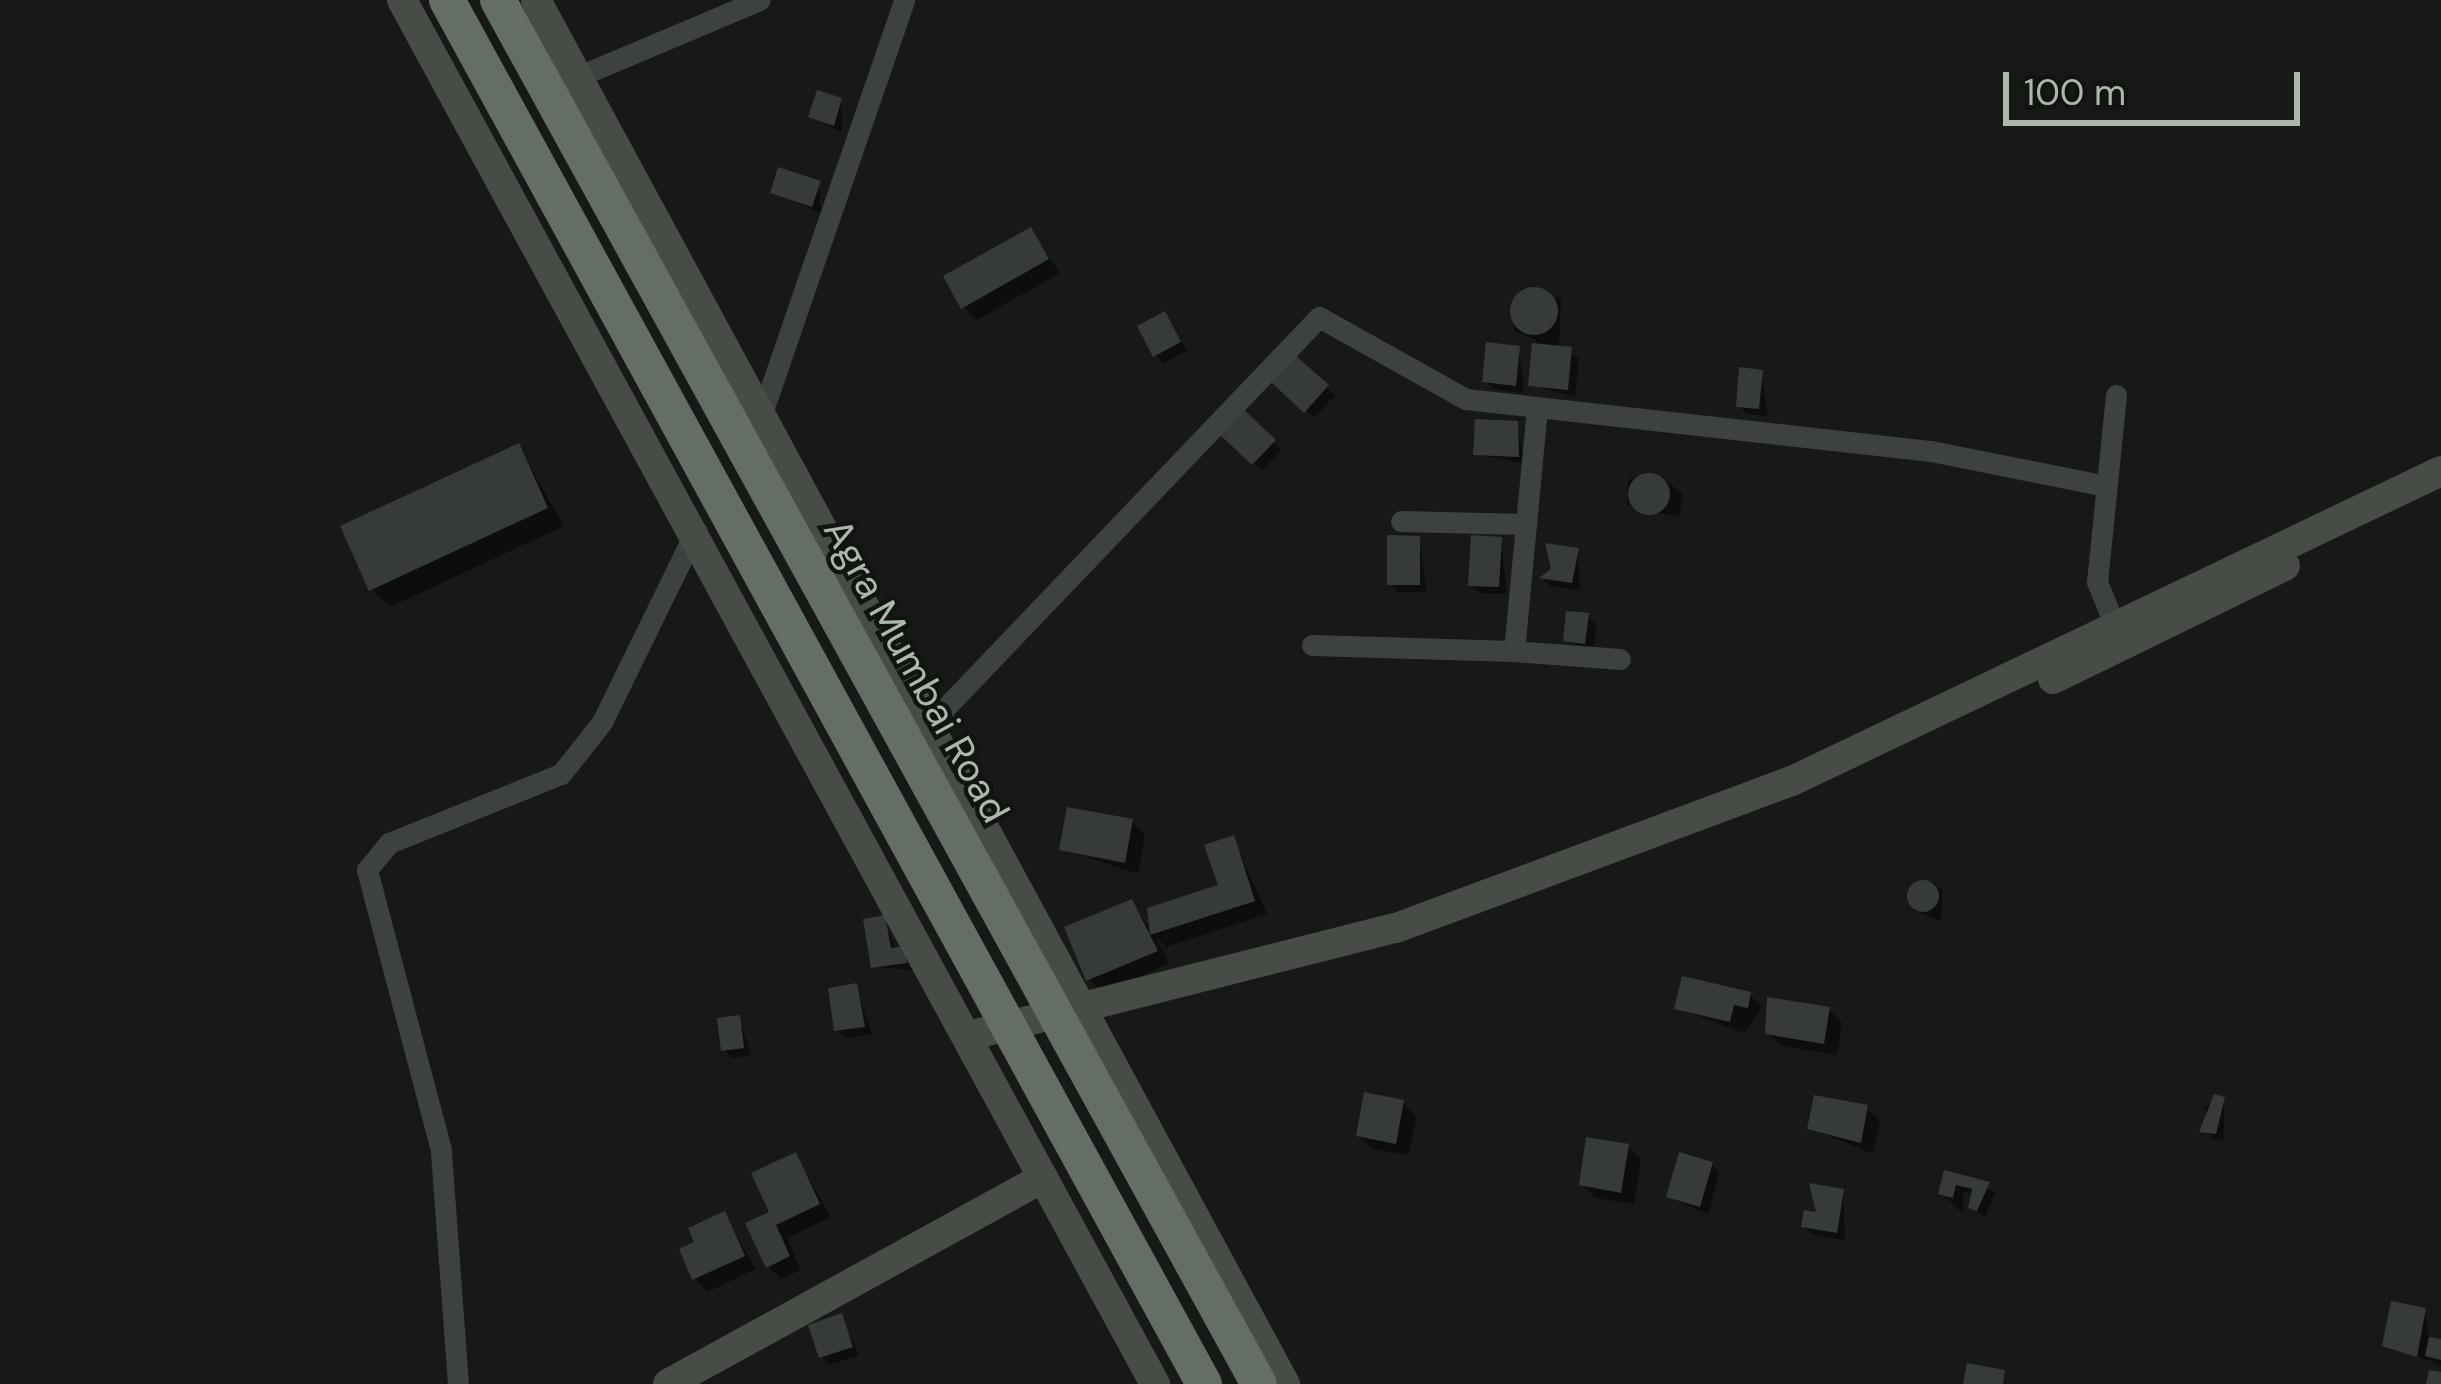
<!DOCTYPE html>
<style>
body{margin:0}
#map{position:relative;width:2441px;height:1384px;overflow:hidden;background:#171917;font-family:"DM Sans",sans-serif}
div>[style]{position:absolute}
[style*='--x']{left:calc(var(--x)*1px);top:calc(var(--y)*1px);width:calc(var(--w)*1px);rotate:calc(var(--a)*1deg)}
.shadow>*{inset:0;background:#0007}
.building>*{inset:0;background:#373b38}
.round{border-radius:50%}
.street>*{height:21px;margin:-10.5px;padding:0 10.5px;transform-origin:10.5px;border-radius:10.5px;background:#3d423e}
.secondary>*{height:30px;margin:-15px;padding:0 15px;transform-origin:15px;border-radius:15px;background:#474d46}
.highway>*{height:36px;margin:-18px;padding:0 18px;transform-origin:18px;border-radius:18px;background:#656e65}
span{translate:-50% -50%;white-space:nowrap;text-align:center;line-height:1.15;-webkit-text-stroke:9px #121412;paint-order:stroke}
.street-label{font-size:39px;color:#acb8aa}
.scale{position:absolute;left:2003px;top:72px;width:297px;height:54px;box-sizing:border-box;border:6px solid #acb8aa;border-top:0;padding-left:15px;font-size:36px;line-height:42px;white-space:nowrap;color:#acb8aa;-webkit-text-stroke:9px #121412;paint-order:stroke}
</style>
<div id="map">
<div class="shadow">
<div style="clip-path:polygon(841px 101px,842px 132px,811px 117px)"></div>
<div style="clip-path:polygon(819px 183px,821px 213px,773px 192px)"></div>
<div style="clip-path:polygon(1030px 230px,1060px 273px,977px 320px,964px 307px)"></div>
<div style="clip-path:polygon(1521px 288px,1561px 299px,1559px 349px,1579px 358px,1575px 397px,1531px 385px,1536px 340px,1514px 331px)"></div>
<div style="clip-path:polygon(1165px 315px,1187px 351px,1163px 363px,1155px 355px)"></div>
<div style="clip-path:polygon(1519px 349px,1524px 393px,1493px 389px,1485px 381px)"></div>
<div style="clip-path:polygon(1295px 359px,1335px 395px,1314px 418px,1275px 382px)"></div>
<div style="clip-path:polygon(1762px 372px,1767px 416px,1747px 414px,1739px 406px)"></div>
<div style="clip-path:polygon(1241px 412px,1282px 450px,1262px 471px,1222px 433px)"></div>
<div style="clip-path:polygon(1516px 424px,1526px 464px,1476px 454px)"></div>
<div style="clip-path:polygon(518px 446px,564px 526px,390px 607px,372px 589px)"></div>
<div style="clip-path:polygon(1656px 473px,1682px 493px,1680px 517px,1627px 506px,1628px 480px)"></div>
<div style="clip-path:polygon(1419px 539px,1427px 592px,1398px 592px,1390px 583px)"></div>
<div style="clip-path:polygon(1501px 540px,1507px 594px,1480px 593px,1471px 584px)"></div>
<div style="clip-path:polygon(1577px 551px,1580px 590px,1550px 586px,1543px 579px)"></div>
<div style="clip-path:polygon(1587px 616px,1596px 624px,1593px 651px,1566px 640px)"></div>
<div style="clip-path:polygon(1132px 822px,1145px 835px,1138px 874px,1062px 849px)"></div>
<div style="clip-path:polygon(1233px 838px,1267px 914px,1166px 947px,1156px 937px,1169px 964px,1102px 992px,1089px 979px,1131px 902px,1152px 931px,1222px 887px)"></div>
<div style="clip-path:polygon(1935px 883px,1942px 891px,1941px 921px,1913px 910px,1915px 891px)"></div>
<div style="clip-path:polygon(884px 919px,896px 950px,913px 970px,874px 967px)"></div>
<div style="clip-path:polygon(856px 987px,872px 1034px,845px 1038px,837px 1030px)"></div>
<div style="clip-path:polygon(1750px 995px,1762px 1007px,1744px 1033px,1677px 1008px)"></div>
<div style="clip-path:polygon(1829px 1009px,1842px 1023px,1837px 1055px,1781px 1046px,1768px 1033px)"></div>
<div style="clip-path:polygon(739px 1018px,751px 1055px,732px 1058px,724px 1050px)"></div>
<div style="clip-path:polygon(2224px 1100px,2224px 1141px,2211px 1139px,2205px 1106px)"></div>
<div style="clip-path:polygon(1403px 1103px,1416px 1116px,1409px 1155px,1372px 1149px,1359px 1135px)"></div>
<div style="clip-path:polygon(1866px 1108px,1880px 1121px,1873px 1154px,1810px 1128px)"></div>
<div style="clip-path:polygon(1628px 1147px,1641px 1160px,1634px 1204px,1595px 1198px,1582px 1184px)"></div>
<div style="clip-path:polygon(796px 1156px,831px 1217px,787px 1238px,801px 1270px,781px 1279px,768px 1266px,773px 1214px)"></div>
<div style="clip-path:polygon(1711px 1164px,1719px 1173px,1708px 1214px,1669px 1197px)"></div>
<div style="clip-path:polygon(1946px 1174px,1996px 1192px,1985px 1217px,1971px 1207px,1974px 1194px,1963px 1192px,1963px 1214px,1941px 1193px)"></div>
<div style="clip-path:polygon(1843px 1192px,1845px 1240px,1813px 1234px,1804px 1226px)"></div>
<div style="clip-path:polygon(724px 1215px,756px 1269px,708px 1292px,695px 1278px,698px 1244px)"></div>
<div style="clip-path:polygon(2425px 1311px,2429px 1340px,2441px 1342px,2441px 1365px,2385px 1345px)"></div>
<div style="clip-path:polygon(841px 1317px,859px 1355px,830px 1365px,822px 1357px)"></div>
</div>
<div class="building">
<div style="clip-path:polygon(817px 90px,842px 98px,834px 126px,808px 117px)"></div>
<div style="clip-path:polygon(778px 167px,821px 181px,812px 207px,770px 193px)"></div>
<div style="clip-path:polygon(1031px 227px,1049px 259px,961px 309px,943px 276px)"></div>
<div class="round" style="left:1510px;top:287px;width:48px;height:48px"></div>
<div style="clip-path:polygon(1165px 311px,1181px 342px,1153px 357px,1137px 326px)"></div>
<div style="clip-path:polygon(1486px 342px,1520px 346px,1516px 386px,1482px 382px)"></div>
<div style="clip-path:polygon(1532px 343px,1572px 347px,1568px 390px,1528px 386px)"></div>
<div style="clip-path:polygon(1295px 355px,1329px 385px,1304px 413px,1271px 382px)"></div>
<div style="clip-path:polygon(1739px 367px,1763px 370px,1759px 409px,1736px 407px)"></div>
<div style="clip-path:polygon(1241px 407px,1276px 440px,1252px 465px,1218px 433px)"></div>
<div style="clip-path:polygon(1475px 419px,1518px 421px,1519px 457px,1473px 455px)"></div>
<div style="clip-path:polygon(519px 443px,548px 508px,369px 591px,340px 526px)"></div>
<div class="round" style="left:1628px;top:473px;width:42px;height:42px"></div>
<div style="clip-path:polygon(1387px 535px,1420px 536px,1420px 585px,1387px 585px)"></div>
<div style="clip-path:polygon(1471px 535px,1502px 537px,1499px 587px,1468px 586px)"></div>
<div style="clip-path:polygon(1545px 543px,1579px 548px,1572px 583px,1539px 578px,1551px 569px)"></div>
<div style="clip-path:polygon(1566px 611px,1589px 613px,1585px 644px,1563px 641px)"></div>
<div style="clip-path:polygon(1067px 807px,1133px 819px,1125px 863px,1059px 850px)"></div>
<div style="clip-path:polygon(1234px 835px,1255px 901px,1150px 935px,1147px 908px,1218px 885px,1204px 845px)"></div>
<div class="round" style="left:1907px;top:880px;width:32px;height:32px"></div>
<div style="clip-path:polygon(1132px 899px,1158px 951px,1086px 981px,1064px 927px)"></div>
<div style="clip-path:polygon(885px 915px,891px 948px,904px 946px,907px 963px,871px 968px,863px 919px)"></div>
<div style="clip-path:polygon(1682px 976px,1751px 992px,1748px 1008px,1734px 1005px,1730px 1022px,1674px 1009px)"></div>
<div style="clip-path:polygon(857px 983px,865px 1027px,834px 1031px,828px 988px)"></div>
<div style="clip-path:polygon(1767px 997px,1830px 1007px,1824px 1044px,1765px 1034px)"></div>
<div style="clip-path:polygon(740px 1015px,744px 1048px,721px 1051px,717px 1018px)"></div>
<div style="clip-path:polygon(1364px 1092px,1404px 1100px,1396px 1144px,1356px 1136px)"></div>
<div style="clip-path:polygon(2214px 1094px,2225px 1097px,2216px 1134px,2199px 1132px)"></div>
<div style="clip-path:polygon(1814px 1095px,1868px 1105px,1861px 1143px,1807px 1129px)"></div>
<div style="clip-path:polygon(1586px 1137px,1629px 1144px,1621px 1193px,1579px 1185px)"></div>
<div style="clip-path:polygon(796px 1152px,820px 1204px,776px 1225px,790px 1256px,766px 1268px,745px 1223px,769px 1212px,751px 1173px)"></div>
<div style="clip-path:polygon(1679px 1152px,1713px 1162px,1700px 1207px,1666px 1197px)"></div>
<div style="clip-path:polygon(1944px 1170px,1990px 1182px,1977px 1211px,1968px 1208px,1972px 1189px,1956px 1185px,1950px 1209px,1953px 1198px,1938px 1194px)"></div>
<div style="clip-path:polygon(1809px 1183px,1844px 1189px,1837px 1233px,1801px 1227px,1804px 1210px,1816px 1212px)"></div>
<div style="clip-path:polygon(725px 1211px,745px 1256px,692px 1280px,679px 1249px,694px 1242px,688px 1228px)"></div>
<div style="clip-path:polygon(2391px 1301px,2426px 1308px,2417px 1357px,2382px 1346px)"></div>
<div style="clip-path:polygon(842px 1313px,853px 1347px,819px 1358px,808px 1325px)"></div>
<div style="clip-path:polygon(2429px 1337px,2441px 1339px,2441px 1360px,2425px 1356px)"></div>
<div style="clip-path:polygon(1967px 1363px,2005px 1370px,2003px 1384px,1963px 1384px)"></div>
<div style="clip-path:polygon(2429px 1370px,2441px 1372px,2441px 1384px,2426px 1384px)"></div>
</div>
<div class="street">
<div style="--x:577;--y:77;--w:198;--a:-22.9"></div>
<div style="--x:760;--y:419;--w:443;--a:-71"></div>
<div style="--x:1401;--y:521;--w:125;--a:1.4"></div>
<div style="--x:2115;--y:626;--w:48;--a:-112.2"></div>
<div style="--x:2097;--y:582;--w:188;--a:-84.2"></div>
<div style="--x:1312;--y:645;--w:202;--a:1.7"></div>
<div style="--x:1514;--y:651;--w:244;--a:-84.6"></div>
<div style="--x:1514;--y:651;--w:106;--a:4.3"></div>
<div style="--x:927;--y:727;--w:567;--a:-46.29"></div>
<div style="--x:1319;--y:317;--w:168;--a:29.2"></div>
<div style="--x:1466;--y:399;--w:468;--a:6.4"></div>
<div style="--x:1931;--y:451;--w:173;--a:11.3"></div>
<div style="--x:458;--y:1384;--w:235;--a:-94.2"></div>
<div style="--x:441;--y:1150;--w:290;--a:-104.8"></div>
<div style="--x:367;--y:870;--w:35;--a:-51"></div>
<div style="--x:389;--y:843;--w:185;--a:-21.9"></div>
<div style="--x:561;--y:774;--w:66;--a:-51.7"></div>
<div style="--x:602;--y:722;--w:214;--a:-63.9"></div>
</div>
<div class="secondary">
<div style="--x:402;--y:0;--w:1576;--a:61.45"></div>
<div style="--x:536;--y:0;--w:1574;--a:61.58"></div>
<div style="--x:2053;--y:679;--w:258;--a:-26"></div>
<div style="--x:968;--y:1036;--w:441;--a:-14.2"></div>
<div style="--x:1396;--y:928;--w:422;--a:-20.4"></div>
<div style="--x:1792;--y:781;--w:719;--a:-25.53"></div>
<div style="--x:668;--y:1384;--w:428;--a:-28.8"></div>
</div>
<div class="highway">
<div style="--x:447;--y:0;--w:1577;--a:61.32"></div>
<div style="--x:498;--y:0;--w:1579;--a:61.2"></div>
</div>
<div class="street-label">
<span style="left:916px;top:671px;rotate:61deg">Agra Mumbai Road</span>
</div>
<div class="scale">100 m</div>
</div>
